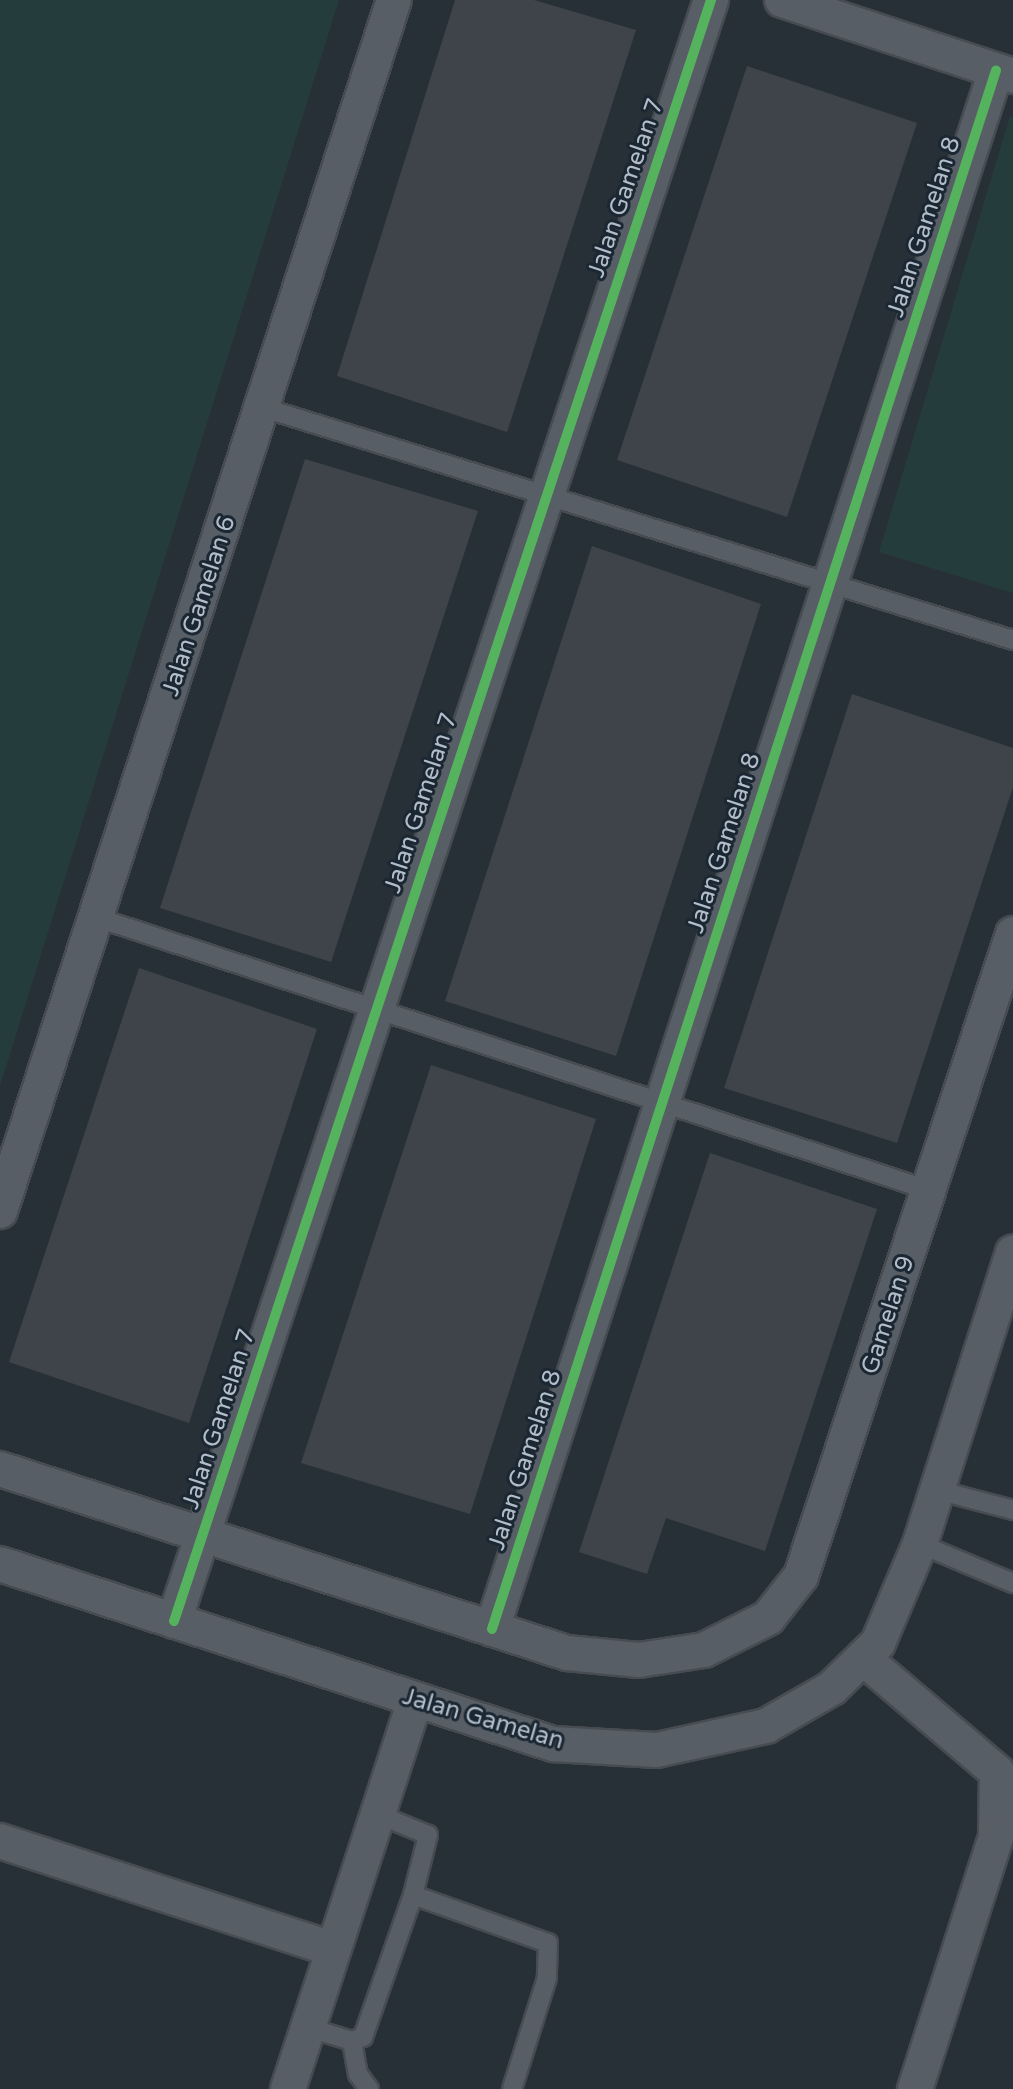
<!DOCTYPE html>
<style>
body{margin:0}
#map{position:relative;width:1013px;height:2089px;overflow:hidden;background:#283037;font-family:"Varela Round",sans-serif}
div>[style]{position:absolute}
[style*='--x']{left:calc(var(--x)*1px);top:calc(var(--y)*1px);width:calc(var(--w)*1px);rotate:calc(var(--a)*1deg)}
.green>*{inset:0;background:#253c3d}
.building>*{inset:0;background:#3e444a}
.roads{filter:drop-shadow(2px 0 #464c52) drop-shadow(-2px 0 #464c52) drop-shadow(0 2px #464c52) drop-shadow(0 -2px #464c52)}
.service>*{height:18px;margin:-9px;padding:0 9px;transform-origin:9px;border-radius:9px;background:#585e65}
.minor>*{height:34px;margin:-17px;padding:0 17px;transform-origin:17px;border-radius:17px;background:#585e65}
.cycleway>*{height:10px;margin:-5px;padding:0 5px;transform-origin:5px;border-radius:5px;background:#56b35d}
span{translate:-50% -50%;white-space:nowrap;text-align:center;line-height:1.15;-webkit-text-stroke:6px #1b2732;paint-order:stroke}
.street-label{font-size:24px;color:#b2bdc9}
</style>
<div id="map">
<div class="green">
<div style="clip-path:polygon(0 0,339px 0,0 1086px)"></div>
<div style="clip-path:polygon(1010px 116px,1013px 117px,1013px 593px,879px 552px)"></div>
</div>
<div class="building">
<div style="clip-path:polygon(455px 0,534px 0,636px 30px,507px 432px,337px 376px)"></div>
<div style="clip-path:polygon(747px 66px,917px 123px,787px 517px,617px 460px)"></div>
<div style="clip-path:polygon(305px 459px,478px 511px,331px 962px,160px 908px)"></div>
<div style="clip-path:polygon(592px 546px,761px 604px,616px 1056px,445px 1001px)"></div>
<div style="clip-path:polygon(852px 694px,1013px 748px,1013px 787px,897px 1143px,724px 1088px)"></div>
<div style="clip-path:polygon(139px 968px,317px 1029px,189px 1423px,9px 1362px)"></div>
<div style="clip-path:polygon(431px 1065px,596px 1119px,470px 1514px,301px 1463px)"></div>
<div style="clip-path:polygon(710px 1153px,877px 1209px,765px 1551px,666px 1518px,647px 1574px,579px 1552px)"></div>
</div>
<div class="roads">
<div class="service">
<div style="--x:264;--y:408;--w:784;--a:17.21"></div>
<div style="--x:95;--y:917;--w:878;--a:18.13"></div>
<div style="--x:937;--y:1490;--w:79;--a:14.7"></div>
<div style="--x:920;--y:1544;--w:101;--a:22.8"></div>
<div style="--x:413;--y:1895;--w:143;--a:19.6"></div>
<div style="--x:548;--y:1943;--w:35;--a:92"></div>
<div style="--x:547;--y:1978;--w:116;--a:107.5"></div>
<div style="--x:306;--y:2027;--w:48;--a:16.9"></div>
<div style="--x:352;--y:2041;--w:12;--a:-20"></div>
<div style="--x:363;--y:2037;--w:151;--a:-70.6"></div>
<div style="--x:413;--y:1895;--w:62;--a:-76"></div>
<div style="--x:428;--y:1835;--w:55;--a:-157.6"></div>
<div style="--x:352;--y:2041;--w:34;--a:80"></div>
<div style="--x:358;--y:2074;--w:19;--a:54"></div>
</div>
<div class="minor">
<div style="--x:782;--y:0;--w:243;--a:18.2"></div>
<div style="--x:0;--y:1211;--w:1273;--a:-71.98"></div>
<div style="--x:0;--y:1469;--w:596;--a:17.98"></div>
<div style="--x:567;--y:1653;--w:72;--a:5.6"></div>
<div style="--x:639;--y:1660;--w:66;--a:-8.7"></div>
<div style="--x:704;--y:1650;--w:72;--a:-26.6"></div>
<div style="--x:768;--y:1618;--w:53;--a:-51.8"></div>
<div style="--x:801;--y:1576;--w:676;--a:-71.73"></div>
<div style="--x:0;--y:1564;--w:582;--a:18.03"></div>
<div style="--x:553;--y:1744;--w:104;--a:3.3"></div>
<div style="--x:657;--y:1750;--w:112;--a:-12.4"></div>
<div style="--x:766;--y:1726;--w:76;--a:-29.9"></div>
<div style="--x:832;--y:1688;--w:64;--a:-44.4"></div>
<div style="--x:878;--y:1643;--w:108;--a:-67"></div>
<div style="--x:920;--y:1544;--w:306;--a:-72.3"></div>
<div style="--x:174;--y:1621;--w:1708;--a:-71.67"></div>
<div style="--x:492;--y:1629;--w:1638;--a:-72.08"></div>
<div style="--x:863;--y:1658;--w:176;--a:40.4"></div>
<div style="--x:997;--y:1772;--w:65;--a:90.9"></div>
<div style="--x:996;--y:1837;--w:265;--a:107.8"></div>
<div style="--x:0;--y:1841;--w:350;--a:18"></div>
<div style="--x:288;--y:2089;--w:409;--a:-71.9"></div>
</div>
</div>
<div class="cycleway">
<div style="--x:174;--y:1621;--w:1708;--a:-71.67"></div>
<div style="--x:492;--y:1629;--w:1638;--a:-72.08"></div>
</div>
<div class="street-label">
<span style="left:626px;top:188px;rotate:-71deg">Jalan Gamelan 7</span>
<span style="left:924px;top:227px;rotate:-72deg">Jalan Gamelan 8</span>
<span style="left:199px;top:606px;rotate:-72deg">Jalan Gamelan 6</span>
<span style="left:421px;top:803px;rotate:-72deg">Jalan Gamelan 7</span>
<span style="left:724px;top:843px;rotate:-72deg">Jalan Gamelan 8</span>
<span style="left:888px;top:1315px;rotate:-72deg">Gamelan 9</span>
<span style="left:219px;top:1419px;rotate:-72deg">Jalan Gamelan 7</span>
<span style="left:525px;top:1460px;rotate:-72deg">Jalan Gamelan 8</span>
<span style="left:483px;top:1719px;rotate:16deg">Jalan Gamelan</span>
</div>
</div>
